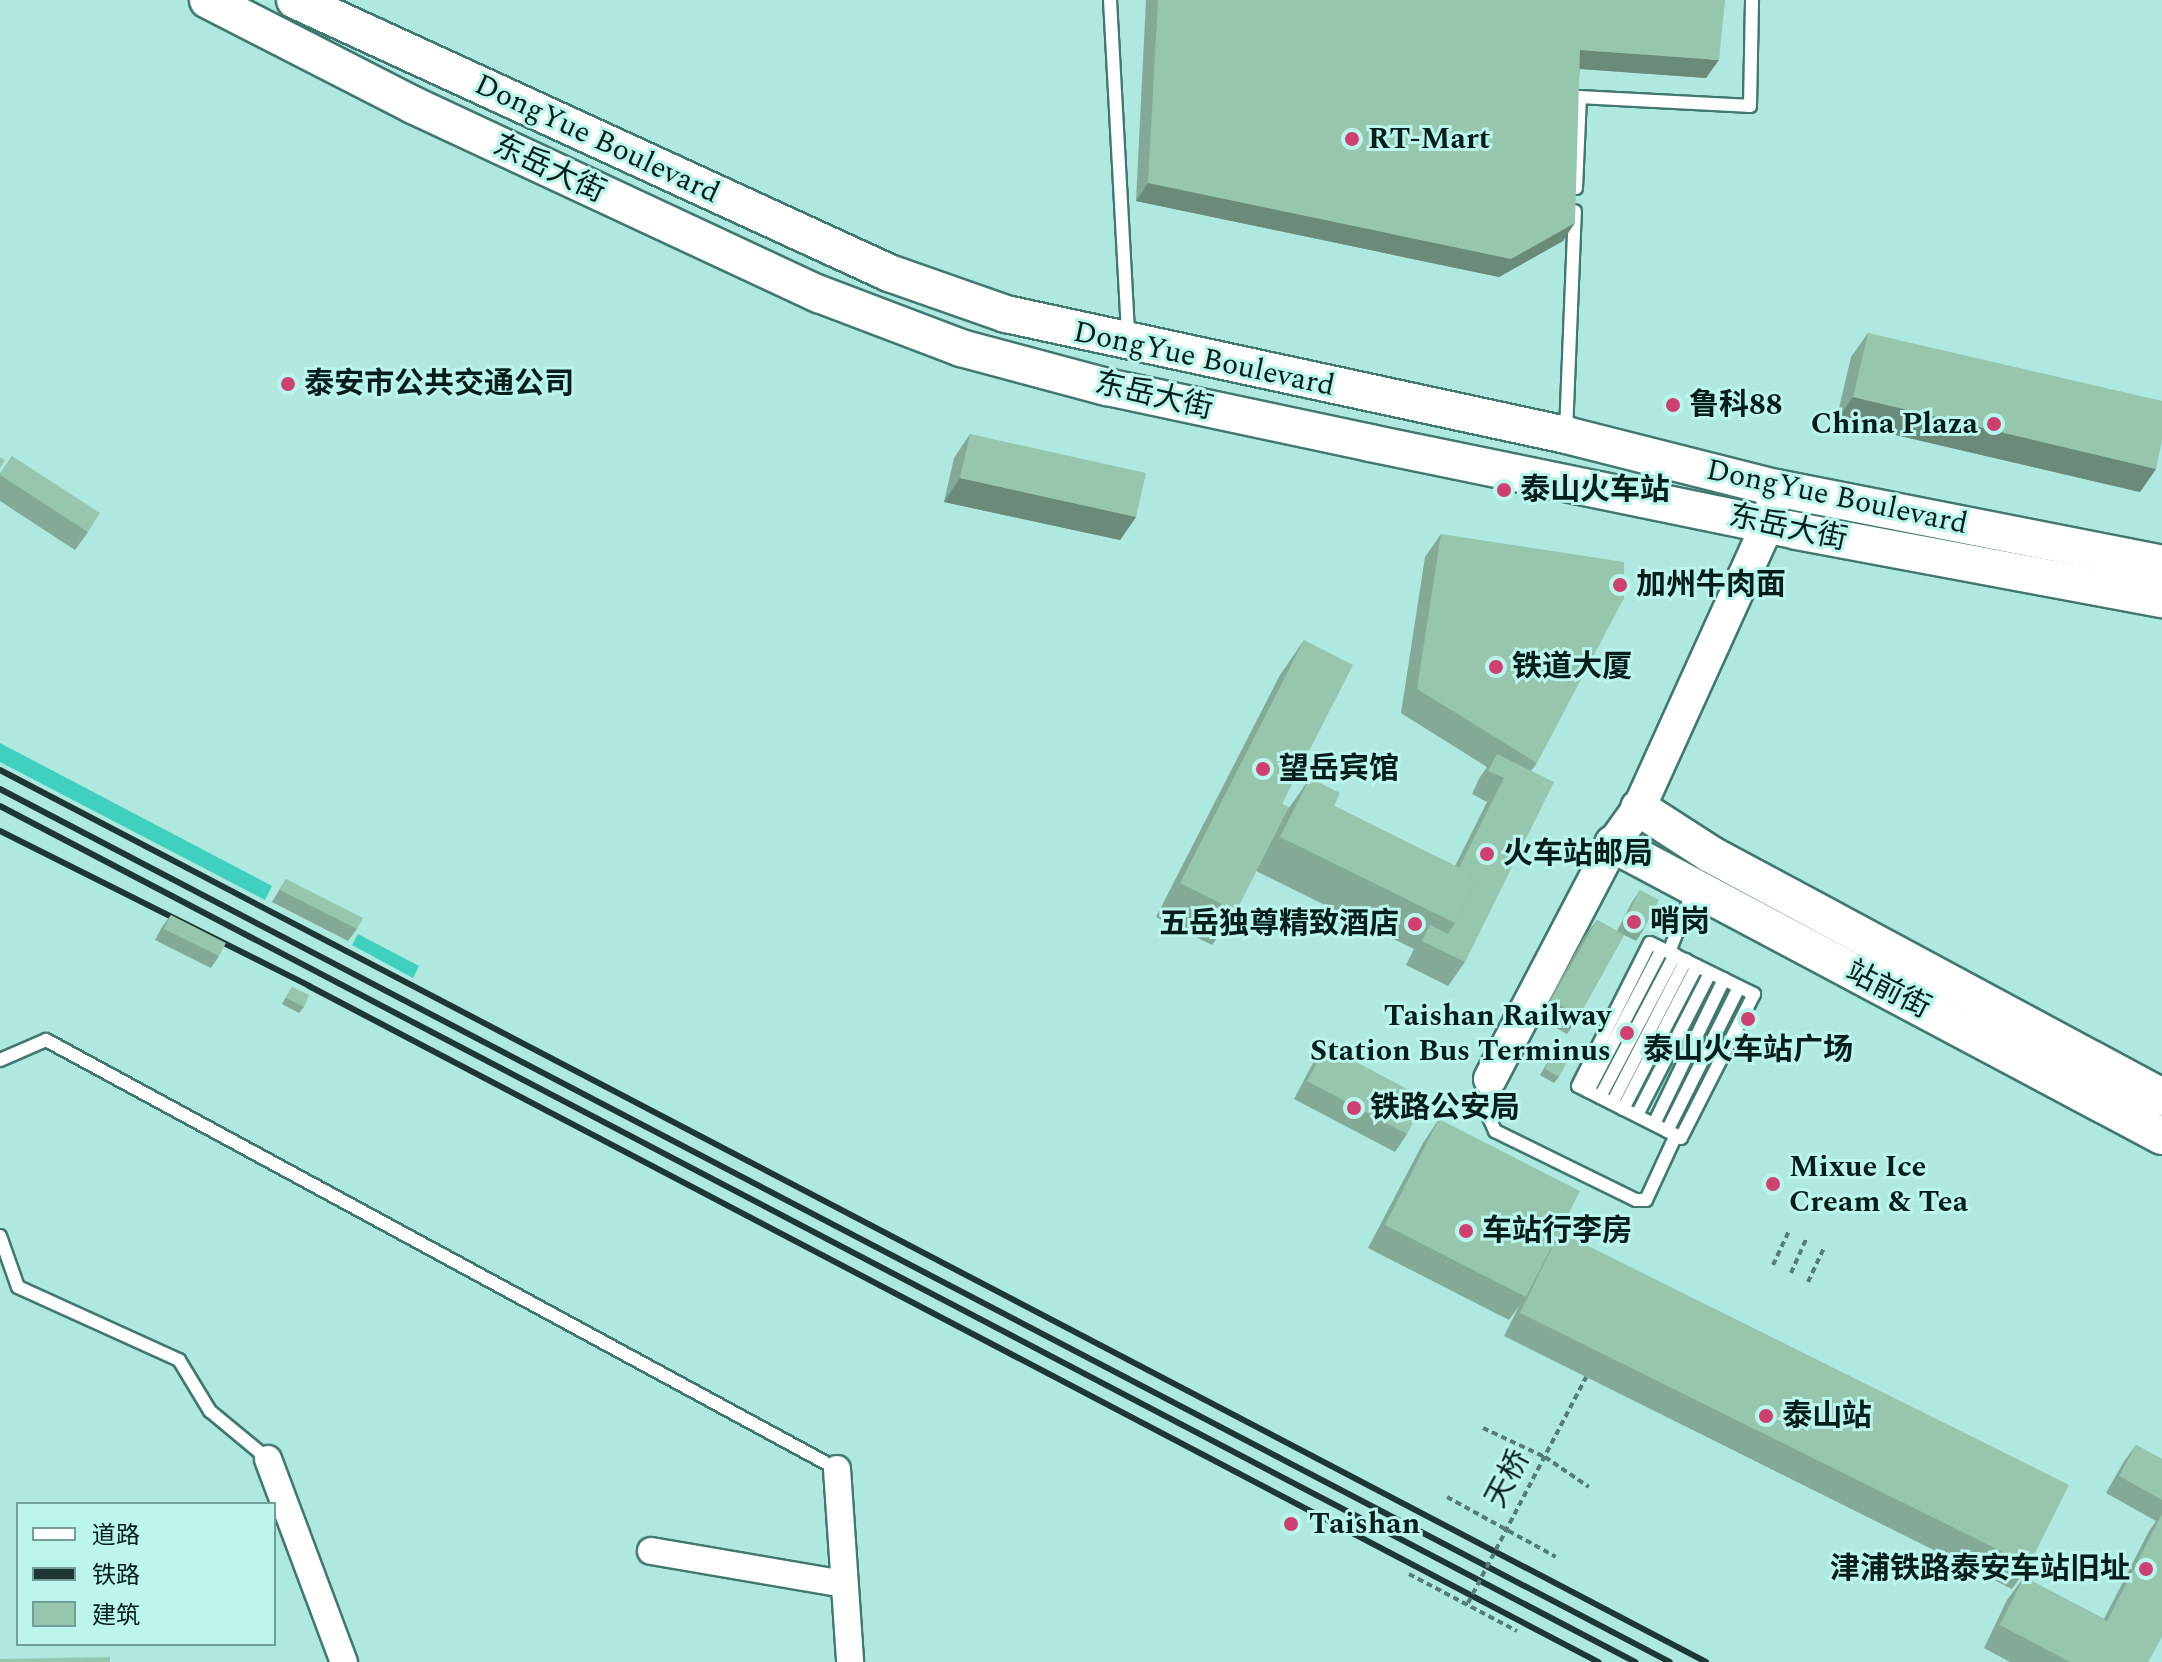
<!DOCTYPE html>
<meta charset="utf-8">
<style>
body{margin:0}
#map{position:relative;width:2162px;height:1662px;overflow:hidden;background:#aee8de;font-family:Spectral,"Noto Sans SC",serif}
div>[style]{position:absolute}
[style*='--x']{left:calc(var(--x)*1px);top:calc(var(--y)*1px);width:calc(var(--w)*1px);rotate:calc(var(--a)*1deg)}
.green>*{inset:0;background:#3fd0bf}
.path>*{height:4px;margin-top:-2px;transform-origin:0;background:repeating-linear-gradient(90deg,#557d76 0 6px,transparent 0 10px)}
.roads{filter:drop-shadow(2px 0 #417870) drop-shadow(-2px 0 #417870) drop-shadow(0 2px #417870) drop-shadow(0 -2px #417870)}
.service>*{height:12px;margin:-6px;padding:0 6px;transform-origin:6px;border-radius:6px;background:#fff}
.minor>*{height:26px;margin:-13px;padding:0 13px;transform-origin:13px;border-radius:13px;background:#fff}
.tertiary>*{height:32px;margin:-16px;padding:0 16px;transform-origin:16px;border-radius:16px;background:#fff}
.secondary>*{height:36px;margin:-18px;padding:0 18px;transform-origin:18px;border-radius:18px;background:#fff}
.rail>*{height:6px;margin:-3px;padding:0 3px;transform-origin:3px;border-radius:3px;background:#1c3734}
.path-bridge>*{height:4px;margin-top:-2px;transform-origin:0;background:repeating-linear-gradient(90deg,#557d76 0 6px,transparent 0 10px)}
.wall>*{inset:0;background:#82aa96}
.shaded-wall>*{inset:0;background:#6a8b7a}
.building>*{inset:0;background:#97c6af}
.dots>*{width:22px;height:22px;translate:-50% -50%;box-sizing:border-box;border:4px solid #bbf5eb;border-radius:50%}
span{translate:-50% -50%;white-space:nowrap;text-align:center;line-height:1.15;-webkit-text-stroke:6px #bbf5eb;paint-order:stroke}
.street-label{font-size:30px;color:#071e1b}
.poi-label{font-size:30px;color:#071e1b;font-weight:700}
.left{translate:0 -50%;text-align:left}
.right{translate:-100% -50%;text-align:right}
.legend{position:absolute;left:16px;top:1502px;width:260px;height:144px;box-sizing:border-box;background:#bbf5eb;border:2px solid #739f98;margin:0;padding:10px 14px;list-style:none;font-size:24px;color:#071e1b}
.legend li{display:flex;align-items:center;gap:16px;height:40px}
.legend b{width:40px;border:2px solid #739f98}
</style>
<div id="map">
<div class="green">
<div style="clip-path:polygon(0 743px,272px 886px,265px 900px,0 762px)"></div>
<div style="clip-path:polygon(358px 934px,419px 966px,413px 978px,352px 945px)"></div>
</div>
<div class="path">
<div style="--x:1773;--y:1265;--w:38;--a:-65"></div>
<div style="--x:1791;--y:1273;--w:37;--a:-66"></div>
<div style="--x:1808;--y:1282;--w:38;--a:-65"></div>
<div style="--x:1483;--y:1428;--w:68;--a:25.1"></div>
<div style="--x:1545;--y:1457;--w:53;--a:34.3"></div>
<div style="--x:1447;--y:1497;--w:124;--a:28.8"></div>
<div style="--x:1409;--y:1574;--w:122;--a:27.8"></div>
</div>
<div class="roads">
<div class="service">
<div style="--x:1110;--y:0;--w:336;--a:86.9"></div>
<div style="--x:1576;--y:188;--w:91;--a:-87.5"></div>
<div style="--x:1580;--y:97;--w:170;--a:3"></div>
<div style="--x:1750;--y:106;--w:106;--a:-88.9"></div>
<div style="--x:1566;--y:432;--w:221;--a:-87.7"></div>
<div style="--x:1650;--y:943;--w:116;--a:26.1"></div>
<div style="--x:1754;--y:994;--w:161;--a:116.9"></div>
<div style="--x:1681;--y:1138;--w:115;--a:-153.2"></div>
<div style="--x:1578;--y:1086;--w:160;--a:-63.3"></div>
<div style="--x:1669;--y:952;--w:68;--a:-68.4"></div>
<div style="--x:0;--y:1060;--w:50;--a:-23.5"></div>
<div style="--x:46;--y:1040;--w:900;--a:28.47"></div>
<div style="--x:1490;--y:1079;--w:26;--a:106"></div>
<div style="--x:1483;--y:1104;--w:30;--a:66"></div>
<div style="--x:1495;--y:1131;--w:157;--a:26.1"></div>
<div style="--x:1636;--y:1200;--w:10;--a:0"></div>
<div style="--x:1646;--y:1200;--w:72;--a:-65.2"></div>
<div style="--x:1588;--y:1091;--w:160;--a:-62.5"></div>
<div style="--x:1600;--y:1097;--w:161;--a:-62.2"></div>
<div style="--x:1612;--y:1103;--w:161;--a:-62.6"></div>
<div style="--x:1623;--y:1109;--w:161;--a:-62.6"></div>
<div style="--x:1637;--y:1115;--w:160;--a:-62.8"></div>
<div style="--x:1654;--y:1124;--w:161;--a:-64.2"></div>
<div style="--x:1667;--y:1131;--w:161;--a:-63.4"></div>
<div style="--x:0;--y:1236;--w:54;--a:70.6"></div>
<div style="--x:18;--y:1287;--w:177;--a:24.4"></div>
<div style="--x:179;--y:1360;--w:60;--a:58.7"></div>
<div style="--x:210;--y:1411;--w:75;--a:39.6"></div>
</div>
<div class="minor">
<div style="--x:268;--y:1459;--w:217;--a:69.5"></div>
<div style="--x:837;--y:1469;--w:193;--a:86.1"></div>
<div style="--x:651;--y:1551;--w:196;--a:9.7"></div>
</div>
<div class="tertiary">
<div style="--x:1490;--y:1079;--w:265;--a:-62.4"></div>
<div style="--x:1613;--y:844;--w:44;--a:-54.2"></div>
<div style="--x:1639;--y:808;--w:312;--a:-65.6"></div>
<div style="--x:1768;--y:524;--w:37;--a:-77"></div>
</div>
<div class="secondary">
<div style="--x:208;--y:0;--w:230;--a:27.1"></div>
<div style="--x:413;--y:105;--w:448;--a:25"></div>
<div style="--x:819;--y:294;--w:152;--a:20.8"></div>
<div style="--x:961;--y:348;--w:151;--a:15"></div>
<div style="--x:1107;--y:387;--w:269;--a:12"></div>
<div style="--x:1370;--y:443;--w:436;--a:11.6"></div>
<div style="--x:1797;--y:531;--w:371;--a:10.6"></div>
<div style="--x:295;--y:0;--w:654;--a:24.68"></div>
<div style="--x:889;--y:273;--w:124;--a:19.3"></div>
<div style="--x:1006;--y:314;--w:573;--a:12.19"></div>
<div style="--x:1566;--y:435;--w:217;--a:14.2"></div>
<div style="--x:1776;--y:488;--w:393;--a:11.1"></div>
<div style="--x:1639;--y:808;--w:85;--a:32.9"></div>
<div style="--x:1710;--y:854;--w:513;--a:28.26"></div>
<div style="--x:1613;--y:844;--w:622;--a:28.01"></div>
</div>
</div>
<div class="rail">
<div style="--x:0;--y:770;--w:1925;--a:27.6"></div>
<div style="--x:0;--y:789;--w:1884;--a:27.6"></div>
<div style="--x:0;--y:806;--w:1846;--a:27.63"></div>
<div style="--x:0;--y:831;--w:346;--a:26.6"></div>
<div style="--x:309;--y:986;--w:1456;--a:27.67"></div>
</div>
<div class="path-bridge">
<div style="--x:1468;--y:1603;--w:255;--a:-62.4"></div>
</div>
<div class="wall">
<div style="clip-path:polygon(1146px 0,1725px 0,1706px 78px,1580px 69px,1563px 241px,1499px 277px,1136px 201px)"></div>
<div style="clip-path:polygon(1868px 333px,2156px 469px,2140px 492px,1836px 421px,1851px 357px)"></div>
<div style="clip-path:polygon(970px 434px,1136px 517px,1120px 540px,944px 502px,954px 458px)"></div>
<div style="clip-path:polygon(12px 456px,88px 532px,75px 550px,0 501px,0 474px)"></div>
<div style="clip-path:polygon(1441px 534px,1537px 763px,1531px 771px,1465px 962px,1448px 986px,1406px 965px,1414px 949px,1256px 871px,1236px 911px,1212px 945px,1156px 917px,1280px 675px,1304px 640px,1282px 804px,1289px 808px,1310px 778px,1334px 806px,1455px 866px,1487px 802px,1472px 794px,1480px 777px,1487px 767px,1401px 713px,1425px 557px)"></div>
<div style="clip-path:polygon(286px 879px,357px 929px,348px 941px,272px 902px)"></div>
<div style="clip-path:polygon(1640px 890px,1644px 929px,1636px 941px,1624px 935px,1579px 1016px,1567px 1034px,1539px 1018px,1584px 937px,1597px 920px,1617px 931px,1632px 902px)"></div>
<div style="clip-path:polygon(171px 915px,219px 956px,211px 968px,155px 940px,162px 927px)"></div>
<div style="clip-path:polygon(292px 987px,304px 1007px,299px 1013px,282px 1004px)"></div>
<div style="clip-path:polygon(1559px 1043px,1559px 1077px,1554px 1083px,1540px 1075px)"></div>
<div style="clip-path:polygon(1326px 1046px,1407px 1134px,1395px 1152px,1294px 1099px,1313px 1063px)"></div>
<div style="clip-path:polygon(1439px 1119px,1554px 1242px,1560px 1232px,2029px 1565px,2012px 1589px,1504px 1336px,1519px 1306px,1509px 1320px,1368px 1248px,1423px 1143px)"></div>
<div style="clip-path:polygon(2136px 1445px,2162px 1459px,2162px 1636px,2148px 1662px,2010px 1662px,1984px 1648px,2007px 1600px,2024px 1577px,2104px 1619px,2149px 1531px,2156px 1521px,2106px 1493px,2123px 1463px)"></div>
</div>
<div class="shaded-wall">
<div style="clip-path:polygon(1580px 50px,1719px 60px,1706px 78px,1568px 68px)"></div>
<div style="clip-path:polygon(1148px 183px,1575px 223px,1563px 241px,1499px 277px,1136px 201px)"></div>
<div style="clip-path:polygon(1853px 397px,2156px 469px,2140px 492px,1836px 421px)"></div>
<div style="clip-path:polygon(960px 478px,1136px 517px,1120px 540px,944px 502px)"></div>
</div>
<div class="building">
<div style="clip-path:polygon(1158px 0,1725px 0,1719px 60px,1580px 50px,1575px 223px,1511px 259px,1148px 183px)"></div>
<div style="clip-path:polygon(1868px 333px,2162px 401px,2162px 440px,2156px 469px,1853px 397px)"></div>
<div style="clip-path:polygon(970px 434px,1146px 473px,1136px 517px,960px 478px)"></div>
<div style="clip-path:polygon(12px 456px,100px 513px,88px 532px,0 475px)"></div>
<div style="clip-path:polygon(0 457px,5px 460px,0 468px)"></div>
<div style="clip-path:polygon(1441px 534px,1624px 562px,1624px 598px,1537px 763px,1417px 689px)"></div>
<div style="clip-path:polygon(1304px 640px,1353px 665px,1282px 804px,1289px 807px,1236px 911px,1180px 883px)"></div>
<div style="clip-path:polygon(1497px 754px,1554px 782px,1465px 962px,1422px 941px,1430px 925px,1448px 934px,1455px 923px,1478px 877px,1459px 868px,1504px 778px,1488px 771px)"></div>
<div style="clip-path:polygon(1310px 778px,1340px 793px,1334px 806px,1478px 877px,1455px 923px,1280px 837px)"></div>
<div style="clip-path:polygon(286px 879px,363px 918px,357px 929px,280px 890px)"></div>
<div style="clip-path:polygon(1640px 890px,1659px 900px,1644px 929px,1625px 920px)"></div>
<div style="clip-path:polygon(171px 915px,226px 943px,219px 956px,164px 929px)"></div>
<div style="clip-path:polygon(1597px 920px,1624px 935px,1579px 1016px,1551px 1000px)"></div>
<div style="clip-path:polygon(292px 987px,309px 995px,304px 1007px,286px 998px)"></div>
<div style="clip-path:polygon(1559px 1043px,1573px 1051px,1559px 1077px,1545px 1069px)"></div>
<div style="clip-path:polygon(1326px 1046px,1426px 1099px,1407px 1134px,1307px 1081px)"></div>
<div style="clip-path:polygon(1439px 1119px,1580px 1191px,1526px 1297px,1385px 1225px)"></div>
<div style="clip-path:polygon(1560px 1232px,2069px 1485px,2029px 1565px,1520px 1313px)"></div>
<div style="clip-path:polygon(2136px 1445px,2162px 1459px,2162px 1500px,2119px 1476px)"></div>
<div style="clip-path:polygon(2162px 1514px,2162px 1636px,2148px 1662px,2070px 1662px,2000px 1625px,2024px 1577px,2107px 1621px)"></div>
<div style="clip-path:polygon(110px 1657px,110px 1662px,0 1662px,0 1659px)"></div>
</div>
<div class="dots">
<div style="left:1352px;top:139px;background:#cd4171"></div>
<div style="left:288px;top:384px;background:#cd4171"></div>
<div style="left:1673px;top:405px;background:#cd4171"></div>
<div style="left:1994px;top:424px;background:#cd4171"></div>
<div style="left:1504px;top:490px;background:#cd4171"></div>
<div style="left:1620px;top:585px;background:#cd4171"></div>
<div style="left:1496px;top:667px;background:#cd4171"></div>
<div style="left:1263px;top:769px;background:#cd4171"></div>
<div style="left:1487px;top:854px;background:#cd4171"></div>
<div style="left:1634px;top:922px;background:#cd4171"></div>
<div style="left:1415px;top:924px;background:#cd4171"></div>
<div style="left:1748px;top:1019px;background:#cd4171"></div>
<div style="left:1627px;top:1033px;background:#cd4171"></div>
<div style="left:1354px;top:1108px;background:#cd4171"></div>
<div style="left:1773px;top:1184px;background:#cd4171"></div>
<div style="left:1466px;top:1231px;background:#cd4171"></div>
<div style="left:1766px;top:1416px;background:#cd4171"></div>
<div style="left:1291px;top:1524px;background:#cd4171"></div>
<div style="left:2146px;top:1569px;background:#cd4171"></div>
</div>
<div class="street-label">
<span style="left:597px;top:139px;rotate:25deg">DongYue Boulevard</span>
<span style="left:549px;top:169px;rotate:25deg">东岳大街</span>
<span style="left:1204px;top:359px;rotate:12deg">DongYue Boulevard</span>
<span style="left:1154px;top:396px;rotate:13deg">东岳大街</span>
<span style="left:1837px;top:497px;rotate:12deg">DongYue Boulevard</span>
<span style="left:1788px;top:528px;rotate:12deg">东岳大街</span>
<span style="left:1888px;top:990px;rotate:27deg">站前街</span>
<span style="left:1508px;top:1479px;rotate:-62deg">天桥</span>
</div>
<div class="poi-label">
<span class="left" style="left:1368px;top:139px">RT-Mart</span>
<span class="left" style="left:304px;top:384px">泰安市公共交通公司</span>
<span class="left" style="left:1689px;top:405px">鲁科88</span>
<span class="right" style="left:1978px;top:424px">China Plaza</span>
<span class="left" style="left:1520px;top:490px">泰山火车站</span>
<span class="left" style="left:1636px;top:585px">加州牛肉面</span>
<span class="left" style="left:1512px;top:667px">铁道大厦</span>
<span class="left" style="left:1279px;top:769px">望岳宾馆</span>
<span class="left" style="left:1503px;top:854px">火车站邮局</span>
<span class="left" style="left:1650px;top:922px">哨岗</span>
<span class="right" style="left:1399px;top:924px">五岳独尊精致酒店</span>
<span class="right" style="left:1611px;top:1033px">Taishan Railway<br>Station Bus Terminus</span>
<span style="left:1748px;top:1050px">泰山火车站广场</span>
<span class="left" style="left:1370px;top:1108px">铁路公安局</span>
<span class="left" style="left:1789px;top:1184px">Mixue Ice<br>Cream &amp; Tea</span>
<span class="left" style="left:1482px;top:1231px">车站行李房</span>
<span class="left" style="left:1782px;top:1416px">泰山站</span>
<span class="left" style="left:1309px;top:1524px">Taishan</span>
<span class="right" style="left:2130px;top:1569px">津浦铁路泰安车站旧址</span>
</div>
<ul class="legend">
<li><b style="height:10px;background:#fff"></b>道路</li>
<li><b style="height:10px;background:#1c3734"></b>铁路</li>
<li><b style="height:22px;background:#97c6af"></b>建筑</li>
</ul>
</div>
